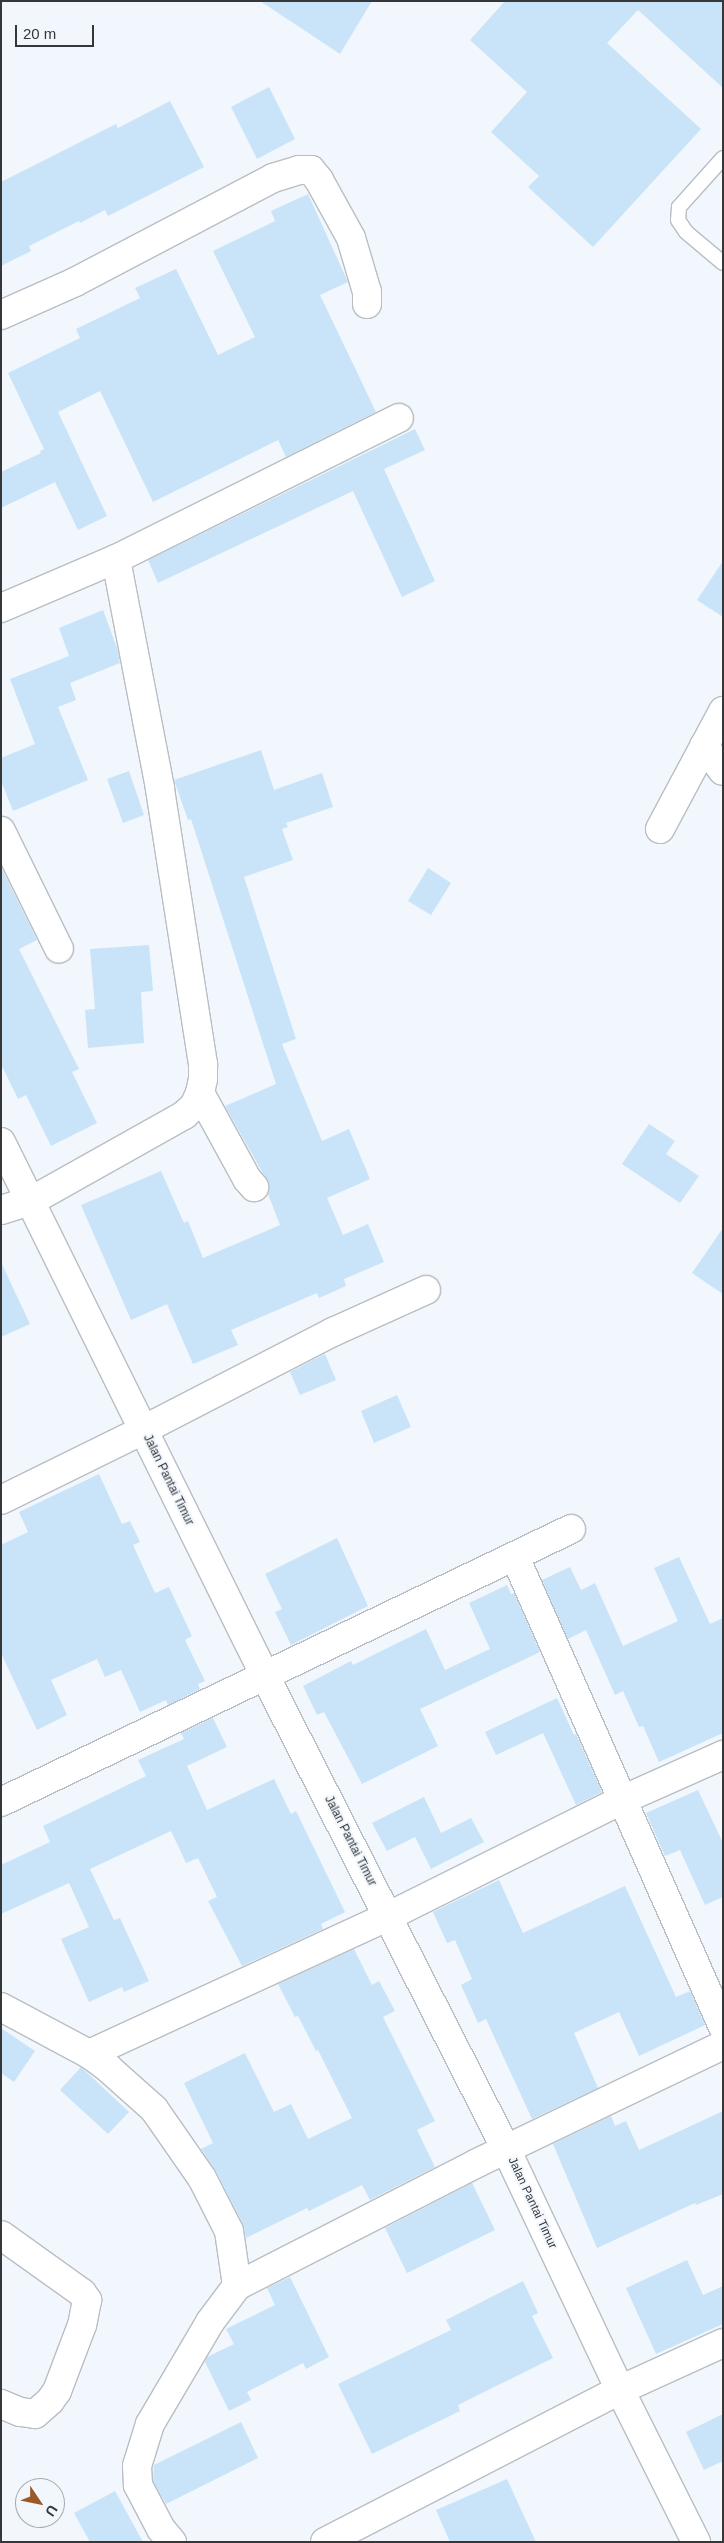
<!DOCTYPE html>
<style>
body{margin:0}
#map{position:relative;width:724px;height:2543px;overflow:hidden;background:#f1f7fc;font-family:Helvetica,sans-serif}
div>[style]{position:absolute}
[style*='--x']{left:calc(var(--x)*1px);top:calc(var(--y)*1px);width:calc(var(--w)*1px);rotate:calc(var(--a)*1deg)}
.building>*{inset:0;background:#c9e4f8}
.roads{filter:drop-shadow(1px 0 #b8bec3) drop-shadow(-1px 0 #b8bec3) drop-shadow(0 1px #b8bec3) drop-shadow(0 -1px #b8bec3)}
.service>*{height:14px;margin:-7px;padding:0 7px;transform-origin:7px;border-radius:7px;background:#fff}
.minor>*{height:28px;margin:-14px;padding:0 14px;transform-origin:14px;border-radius:14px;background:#fff}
span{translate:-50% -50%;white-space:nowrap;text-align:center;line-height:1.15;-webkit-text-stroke:4px #f1f7fc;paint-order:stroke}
.street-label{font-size:12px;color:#353739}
.frame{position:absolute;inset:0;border:2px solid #353739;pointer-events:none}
.north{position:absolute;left:15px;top:2478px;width:50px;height:50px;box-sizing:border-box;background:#f1f7fc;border:1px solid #a6aaae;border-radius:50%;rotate:124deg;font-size:14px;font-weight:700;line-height:20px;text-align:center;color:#353739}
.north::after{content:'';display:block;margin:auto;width:18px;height:22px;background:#9c5928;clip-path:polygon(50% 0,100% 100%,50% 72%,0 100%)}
.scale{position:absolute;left:15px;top:25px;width:79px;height:22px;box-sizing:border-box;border:2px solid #353739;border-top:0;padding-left:6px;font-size:15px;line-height:18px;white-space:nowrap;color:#353739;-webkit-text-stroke:4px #f1f7fc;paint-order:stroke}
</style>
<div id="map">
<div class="building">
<div style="clip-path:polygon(260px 1px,372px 1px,340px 54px)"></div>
<div style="clip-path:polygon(505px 1px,723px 1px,723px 88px,638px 10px,607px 43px,701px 129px,593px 247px,528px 187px,539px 176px,491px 132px,527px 92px,470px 40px)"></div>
<div style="clip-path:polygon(269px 87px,295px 139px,257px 159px,231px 107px)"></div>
<div style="clip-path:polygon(170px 101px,204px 167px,108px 216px,105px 210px,80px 223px,79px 221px,29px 246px,31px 251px,1px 266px,1px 182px,116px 124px,118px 128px)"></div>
<div style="clip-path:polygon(308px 194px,348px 282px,320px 295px,376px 412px,286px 457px,278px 440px,153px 502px,100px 391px,58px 412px,107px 516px,78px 530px,55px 482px,1px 508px,1px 472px,41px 453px,40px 451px,44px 449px,8px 373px,80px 338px,76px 329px,140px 298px,135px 288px,176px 269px,218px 355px,255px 337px,213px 251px,275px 221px,271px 211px)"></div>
<div style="clip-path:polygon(415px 429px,425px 450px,384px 469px,435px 581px,402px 597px,353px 491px,158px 583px,148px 560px)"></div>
<div style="clip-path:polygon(723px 561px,723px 617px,697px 600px)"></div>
<div style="clip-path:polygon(103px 610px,117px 648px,120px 663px,70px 683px,76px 700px,58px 707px,88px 780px,13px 811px,1px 781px,1px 758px,35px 744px,10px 679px,69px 656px,59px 628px)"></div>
<div style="clip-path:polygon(261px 750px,274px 790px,322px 773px,333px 807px,286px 823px,288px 827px,282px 829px,293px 860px,244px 877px,296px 1039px,282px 1044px,322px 1141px,349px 1129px,370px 1179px,327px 1198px,343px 1235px,368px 1224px,384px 1262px,344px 1279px,346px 1286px,319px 1298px,317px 1293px,231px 1330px,238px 1345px,193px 1364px,167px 1304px,131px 1320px,81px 1205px,161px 1171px,184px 1223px,188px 1221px,203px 1258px,280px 1225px,268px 1194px,269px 1184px,225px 1106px,276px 1084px,191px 819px,188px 820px,174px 780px)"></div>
<div style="clip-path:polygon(129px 771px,144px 815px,123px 823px,107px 779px)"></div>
<div style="clip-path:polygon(1px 867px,37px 940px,19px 949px,79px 1069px,72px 1072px,97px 1123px,51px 1146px,26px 1095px,18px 1099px,1px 1064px)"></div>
<div style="clip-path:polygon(428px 868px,451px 883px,431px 915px,408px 901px)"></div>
<div style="clip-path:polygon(149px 945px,153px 991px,141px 992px,144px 1043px,88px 1048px,85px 1010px,95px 1009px,90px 949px)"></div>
<div style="clip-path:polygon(649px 1124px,675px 1141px,666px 1154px,699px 1176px,680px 1203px,622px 1164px)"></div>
<div style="clip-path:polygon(723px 1228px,723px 1294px,692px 1273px)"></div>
<div style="clip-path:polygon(1px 1262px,30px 1324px,1px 1337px)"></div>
<div style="clip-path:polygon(325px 1354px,336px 1380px,300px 1395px,290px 1372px)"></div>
<div style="clip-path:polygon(397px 1395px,411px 1427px,374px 1443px,361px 1411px)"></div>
<div style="clip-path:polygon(99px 1474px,122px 1524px,130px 1521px,140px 1542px,133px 1545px,155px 1593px,169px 1587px,192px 1636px,185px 1640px,205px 1681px,198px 1684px,200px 1689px,168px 1705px,166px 1700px,140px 1712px,121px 1670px,105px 1677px,97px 1659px,51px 1680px,67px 1715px,37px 1730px,1px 1653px,1px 1545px,28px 1532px,19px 1512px)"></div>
<div style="clip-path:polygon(337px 1538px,368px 1606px,291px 1645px,275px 1612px,282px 1609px,265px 1574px)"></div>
<div style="clip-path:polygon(679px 1557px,710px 1624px,723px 1618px,723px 1733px,659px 1762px,643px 1726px,639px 1727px,623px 1691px,615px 1695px,586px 1630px,568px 1639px,542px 1580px,570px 1567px,581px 1590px,595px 1583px,623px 1646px,678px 1621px,654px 1568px)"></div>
<div style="clip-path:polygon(507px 1585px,511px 1594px,514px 1593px,540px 1652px,420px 1709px,438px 1746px,362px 1784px,324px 1712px,317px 1715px,303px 1686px,351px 1661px,353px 1665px,426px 1629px,445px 1670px,490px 1649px,469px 1603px)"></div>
<div style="clip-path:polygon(557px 1698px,574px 1735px,576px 1734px,602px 1792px,576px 1805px,543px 1733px,496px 1755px,485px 1732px)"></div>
<div style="clip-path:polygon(213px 1718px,227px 1747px,187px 1766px,207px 1810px,274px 1779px,291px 1814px,296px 1811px,345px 1912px,321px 1924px,323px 1929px,242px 1966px,208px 1901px,217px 1897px,198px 1858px,186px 1863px,171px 1831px,90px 1869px,114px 1920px,120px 1918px,149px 1981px,124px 1992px,122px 1987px,89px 2002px,61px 1939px,89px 1927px,69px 1883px,1px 1914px,1px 1865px,50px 1842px,43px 1826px,146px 1776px,138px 1760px,184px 1739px,181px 1733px)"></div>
<div style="clip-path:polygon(698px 1790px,723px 1843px,723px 1897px,705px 1905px,680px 1850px,665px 1856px,646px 1813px)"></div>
<div style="clip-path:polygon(424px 1797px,441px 1833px,471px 1818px,484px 1842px,431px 1869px,415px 1837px,387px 1851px,372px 1823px)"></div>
<div style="clip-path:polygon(499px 1880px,523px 1933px,625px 1886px,676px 1997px,690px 1991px,705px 2025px,639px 2056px,619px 2012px,574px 2033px,598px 2088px,532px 2119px,486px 2019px,478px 2023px,461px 1985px,472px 1979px,455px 1940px,447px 1943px,433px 1912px)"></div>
<div style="clip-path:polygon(354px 1949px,372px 1985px,379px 1981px,395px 2011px,383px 2017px,435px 2121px,417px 2130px,435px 2167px,370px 2200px,362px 2185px,309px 2211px,307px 2208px,246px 2238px,243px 2224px,216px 2171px,201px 2149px,213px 2143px,184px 2083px,245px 2053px,274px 2112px,291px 2104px,308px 2139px,352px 2118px,318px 2050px,316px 2051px,298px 2016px,295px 2017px,278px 1984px)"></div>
<div style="clip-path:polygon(1px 2028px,35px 2051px,14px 2082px,1px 2073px)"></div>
<div style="clip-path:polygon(81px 2067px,129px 2112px,108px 2134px,60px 2090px)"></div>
<div style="clip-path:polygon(723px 2111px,723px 2194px,696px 2205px,695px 2203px,597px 2248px,553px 2144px,611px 2116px,615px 2126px,626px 2121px,639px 2150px)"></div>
<div style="clip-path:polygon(472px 2183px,495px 2230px,407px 2273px,385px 2228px)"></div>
<div style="clip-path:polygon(687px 2260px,703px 2295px,723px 2286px,723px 2324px,656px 2354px,626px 2288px)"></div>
<div style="clip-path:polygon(290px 2277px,329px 2357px,306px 2369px,303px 2363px,247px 2392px,251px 2400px,229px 2411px,205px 2362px,207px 2357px,234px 2344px,226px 2329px,275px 2305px,267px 2288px)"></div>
<div style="clip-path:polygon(523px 2281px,538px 2313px,532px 2316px,553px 2358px,458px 2405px,460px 2411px,372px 2454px,338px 2384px,451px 2330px,446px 2320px)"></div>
<div style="clip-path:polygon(723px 2414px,723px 2461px,704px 2470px,686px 2432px)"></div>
<div style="clip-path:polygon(241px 2422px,258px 2458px,166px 2504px,153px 2481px,154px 2465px)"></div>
<div style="clip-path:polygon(507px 2479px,536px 2542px,450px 2542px,436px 2510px)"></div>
<div style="clip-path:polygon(115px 2491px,143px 2542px,90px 2542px,74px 2513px)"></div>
</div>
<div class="roads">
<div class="service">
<div style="--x:723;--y:158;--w:66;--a:131.9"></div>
<div style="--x:679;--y:207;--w:13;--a:94"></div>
<div style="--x:678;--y:220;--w:14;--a:56"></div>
<div style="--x:686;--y:232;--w:48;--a:40"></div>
</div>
<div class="minor">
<div style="--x:1;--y:315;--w:81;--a:-24"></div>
<div style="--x:75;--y:282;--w:224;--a:-27.7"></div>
<div style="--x:273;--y:178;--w:27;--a:-17"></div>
<div style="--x:299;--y:170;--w:12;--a:0"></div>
<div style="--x:311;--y:170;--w:13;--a:51"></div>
<div style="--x:319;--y:180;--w:66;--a:61.1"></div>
<div style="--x:351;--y:238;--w:56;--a:73.5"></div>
<div style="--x:367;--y:292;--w:12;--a:90"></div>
<div style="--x:1;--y:608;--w:125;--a:-23.1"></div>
<div style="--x:116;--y:559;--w:316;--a:-26.5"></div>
<div style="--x:704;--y:746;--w:31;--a:53"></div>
<div style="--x:660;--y:829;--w:134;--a:-61.9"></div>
<div style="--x:1;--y:831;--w:131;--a:63.8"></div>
<div style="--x:200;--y:1093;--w:98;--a:61.3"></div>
<div style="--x:247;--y:1179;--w:11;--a:49"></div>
<div style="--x:1;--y:1142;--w:596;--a:63.69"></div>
<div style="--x:265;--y:1676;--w:531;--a:63"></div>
<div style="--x:506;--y:2149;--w:267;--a:64.7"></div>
<div style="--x:620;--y:2390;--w:170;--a:63.4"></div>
<div style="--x:1;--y:1210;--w:31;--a:-17"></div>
<div style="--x:31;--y:1201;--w:176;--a:-29.3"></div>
<div style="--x:184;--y:1115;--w:13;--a:-42"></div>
<div style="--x:194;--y:1106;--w:14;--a:-65"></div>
<div style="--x:200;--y:1093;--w:14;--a:-78"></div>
<div style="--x:203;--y:1079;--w:15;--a:-90"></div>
<div style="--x:203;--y:1064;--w:279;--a:-98.9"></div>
<div style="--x:160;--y:788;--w:233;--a:-100.9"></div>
<div style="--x:1;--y:1500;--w:158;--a:-26.2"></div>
<div style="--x:143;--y:1430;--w:214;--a:-27.3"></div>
<div style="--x:333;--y:1332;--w:102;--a:-24.3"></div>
<div style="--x:515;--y:1557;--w:514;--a:66.13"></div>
<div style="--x:1;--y:1802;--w:632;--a:-25.59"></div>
<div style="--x:1;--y:2007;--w:100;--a:28.1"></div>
<div style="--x:89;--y:2054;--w:24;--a:36"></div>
<div style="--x:108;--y:2068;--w:62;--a:41.7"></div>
<div style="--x:154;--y:2109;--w:84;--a:55.2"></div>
<div style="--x:202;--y:2178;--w:59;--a:63"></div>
<div style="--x:229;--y:2231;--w:56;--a:81.7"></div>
<div style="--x:89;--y:2054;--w:330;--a:-24.7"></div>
<div style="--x:389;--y:1916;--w:260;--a:-26.5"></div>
<div style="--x:622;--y:1800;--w:111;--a:-24"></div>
<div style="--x:1;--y:2235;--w:100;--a:35.6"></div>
<div style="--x:82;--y:2293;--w:9;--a:54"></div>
<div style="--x:87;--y:2300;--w:25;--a:101"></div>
<div style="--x:82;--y:2325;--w:71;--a:110.7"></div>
<div style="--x:57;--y:2391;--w:12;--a:125"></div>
<div style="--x:50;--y:2401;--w:20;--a:139"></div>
<div style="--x:35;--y:2414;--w:15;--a:-172"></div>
<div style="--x:20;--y:2412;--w:21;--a:-157"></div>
<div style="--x:172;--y:2542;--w:17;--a:-130"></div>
<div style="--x:161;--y:2529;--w:50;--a:-117.6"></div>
<div style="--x:138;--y:2485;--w:19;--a:-93"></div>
<div style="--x:137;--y:2466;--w:44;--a:-72.8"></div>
<div style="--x:150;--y:2424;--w:118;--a:-59.5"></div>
<div style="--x:210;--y:2322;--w:45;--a:-53.1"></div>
<div style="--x:237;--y:2286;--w:270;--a:-27.1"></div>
<div style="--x:477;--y:2163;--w:273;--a:-25.6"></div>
<div style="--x:325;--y:2542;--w:332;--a:-27.3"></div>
<div style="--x:620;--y:2390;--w:113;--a:-24.5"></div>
</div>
</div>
<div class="street-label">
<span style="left:168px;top:1480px;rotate:64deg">Jalan Pantai Timur</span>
<span style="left:350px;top:1841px;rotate:63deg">Jalan Pantai Timur</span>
<span style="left:532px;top:2203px;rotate:65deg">Jalan Pantai Timur</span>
</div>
<div class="frame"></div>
<div class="north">U</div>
<div class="scale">20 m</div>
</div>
